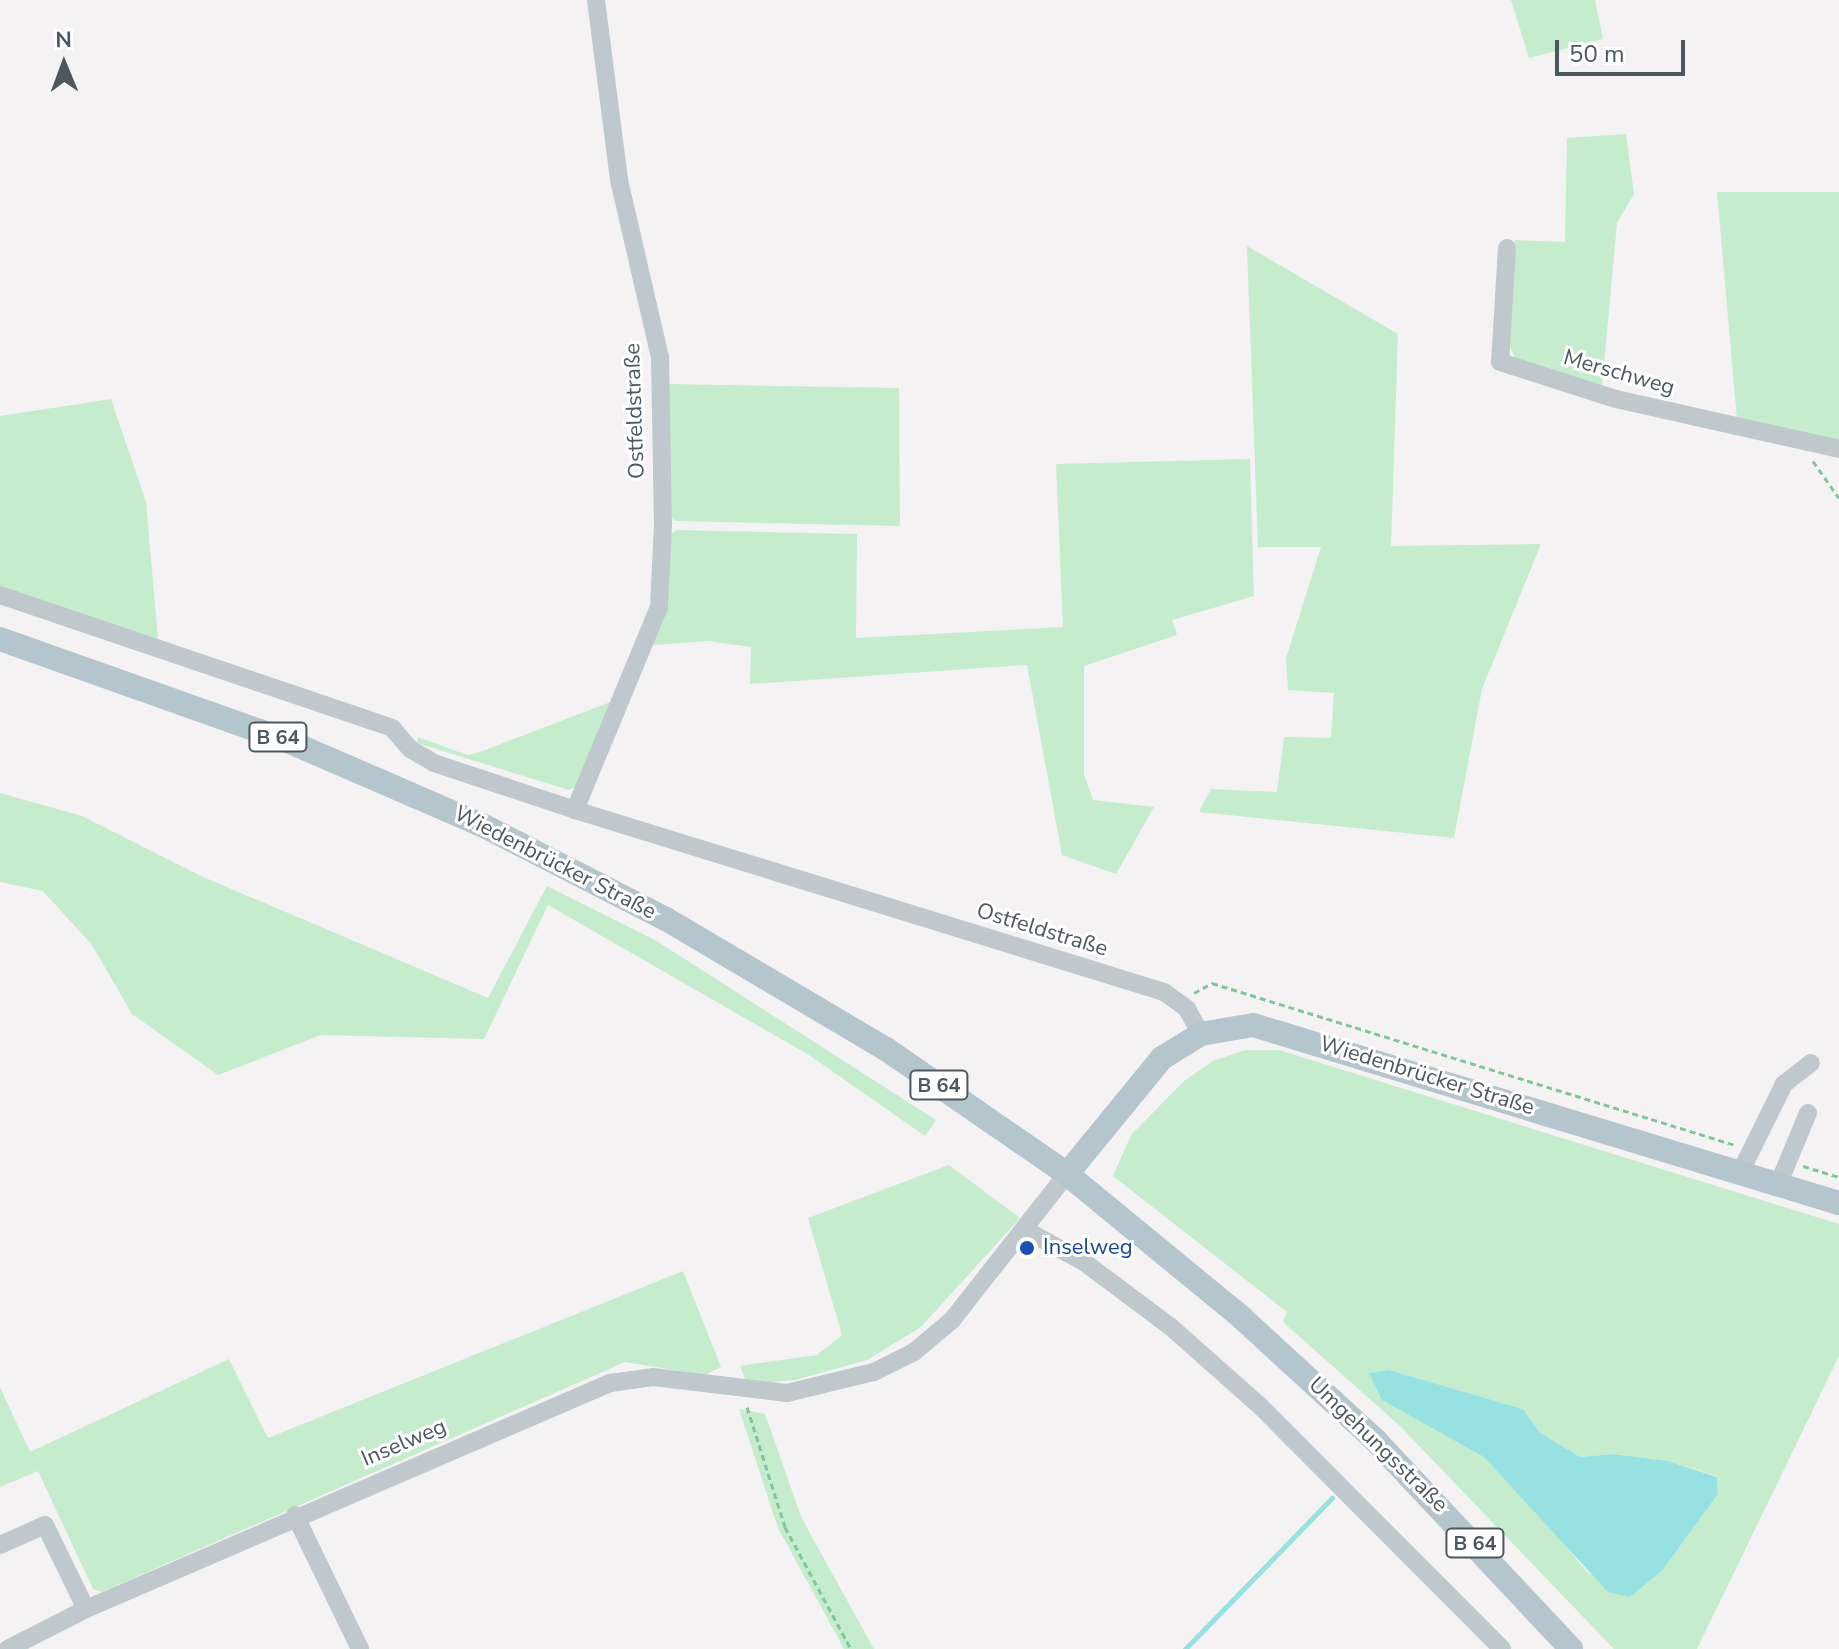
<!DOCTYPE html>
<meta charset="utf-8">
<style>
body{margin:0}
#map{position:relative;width:1839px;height:1649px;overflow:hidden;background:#f4f2f2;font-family:"Nunito Sans",sans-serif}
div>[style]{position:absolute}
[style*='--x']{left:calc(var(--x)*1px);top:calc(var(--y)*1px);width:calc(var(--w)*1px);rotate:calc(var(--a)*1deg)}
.green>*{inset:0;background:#c6ecce}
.water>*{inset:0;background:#98e1e3}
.stream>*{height:5px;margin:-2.5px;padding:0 2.5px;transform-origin:2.5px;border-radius:2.5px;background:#98e1e3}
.path>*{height:3px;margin-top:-1.5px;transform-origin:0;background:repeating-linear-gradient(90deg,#82c698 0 6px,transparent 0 10px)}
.minor>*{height:18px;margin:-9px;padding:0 9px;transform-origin:9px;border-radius:9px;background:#bfc8cd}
.major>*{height:24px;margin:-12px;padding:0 12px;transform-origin:12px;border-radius:12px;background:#b5c5cd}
.dots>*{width:22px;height:22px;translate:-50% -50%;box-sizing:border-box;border:4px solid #fff;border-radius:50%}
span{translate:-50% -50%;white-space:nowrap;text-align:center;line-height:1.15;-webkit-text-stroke:6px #fff;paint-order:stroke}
.shield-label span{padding:2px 6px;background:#fff;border:2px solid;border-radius:6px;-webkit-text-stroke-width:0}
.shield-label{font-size:20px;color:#4c585d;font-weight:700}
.street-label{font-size:22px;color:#4c585d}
.transit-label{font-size:22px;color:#164399}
.left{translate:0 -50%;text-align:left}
.north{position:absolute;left:24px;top:24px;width:80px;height:80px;-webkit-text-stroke:6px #fff;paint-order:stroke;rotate:359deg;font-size:22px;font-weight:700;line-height:32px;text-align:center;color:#4c585d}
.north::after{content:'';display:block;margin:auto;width:28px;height:36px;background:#4c585d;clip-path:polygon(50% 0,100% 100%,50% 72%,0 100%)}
.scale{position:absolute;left:1555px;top:40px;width:130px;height:36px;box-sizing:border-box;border:4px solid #4c585d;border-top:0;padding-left:10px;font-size:24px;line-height:28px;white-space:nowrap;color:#4c585d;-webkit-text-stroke:6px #fff;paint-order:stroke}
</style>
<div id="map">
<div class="green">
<div style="clip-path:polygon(1511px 0,1595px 0,1603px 39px,1529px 58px)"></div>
<div style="clip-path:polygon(1626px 134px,1634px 194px,1617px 223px,1602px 387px,1516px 361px,1508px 342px,1515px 240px,1565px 242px,1567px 138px)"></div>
<div style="clip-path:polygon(1717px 192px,1839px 192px,1839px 441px,1737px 420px)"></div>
<div style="clip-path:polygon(1247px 246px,1398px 334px,1391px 546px,1541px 544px,1482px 689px,1454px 838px,1199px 812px,1211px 789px,1277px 792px,1284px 737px,1331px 738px,1334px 693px,1288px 690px,1286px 658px,1321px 547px,1258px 547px)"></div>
<div style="clip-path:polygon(668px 384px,899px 388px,900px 526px,676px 521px,668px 516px)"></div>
<div style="clip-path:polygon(111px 399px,146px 502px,158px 639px,0 589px,0 416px)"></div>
<div style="clip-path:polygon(1250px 459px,1254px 596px,1172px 620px,1177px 635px,1084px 666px,1084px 774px,1093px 800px,1154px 807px,1116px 874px,1062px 855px,1027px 665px,750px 684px,751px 647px,708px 641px,653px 645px,665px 608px,667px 537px,676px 530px,857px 534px,856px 638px,1063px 627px,1056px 464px)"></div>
<div style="clip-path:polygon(613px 701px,577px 787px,569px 790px,417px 743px,418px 737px,467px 755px,477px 753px)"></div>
<div style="clip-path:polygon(0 793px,82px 816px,201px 876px,488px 998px,547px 886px,655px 940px,936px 1120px,925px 1136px,809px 1055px,548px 905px,484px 1039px,321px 1035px,218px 1075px,132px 1014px,92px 945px,43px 891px,0 882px)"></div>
<div style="clip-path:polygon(evenodd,1245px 1050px,1279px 1050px,1839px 1224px,1839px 1356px,1697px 1649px,1614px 1649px,1399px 1425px,1283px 1322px,1287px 1312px,1113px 1176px,1131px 1135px,1184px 1081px,1213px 1061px,1245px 1050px,1389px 1370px,1523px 1409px,1539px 1432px,1580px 1457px,1613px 1454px,1668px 1461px,1717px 1476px,1718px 1494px,1662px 1571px,1630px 1597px,1587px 1572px,1526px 1497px,1484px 1457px,1438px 1427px,1389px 1370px)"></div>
<div style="clip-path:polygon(949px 1165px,1020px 1218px,921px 1327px,867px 1360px,795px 1380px,747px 1384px,740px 1366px,817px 1355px,842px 1335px,808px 1218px)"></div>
<div style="clip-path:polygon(683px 1271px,721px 1367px,705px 1375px,625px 1362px,102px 1592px,93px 1589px,38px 1471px,0 1487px,0 1387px,30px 1452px,229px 1359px,268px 1438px)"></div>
<div style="clip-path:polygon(739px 1409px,765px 1414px,802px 1519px,874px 1649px,844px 1649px,778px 1528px)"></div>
</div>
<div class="water">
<div style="clip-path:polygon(1389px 1370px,1523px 1409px,1539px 1432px,1580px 1457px,1613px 1454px,1668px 1461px,1717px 1477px,1718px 1494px,1662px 1571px,1630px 1597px,1608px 1592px,1484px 1457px,1382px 1400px,1369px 1373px)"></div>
</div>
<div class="stream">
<div style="--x:1185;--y:1649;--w:211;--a:-45.8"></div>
</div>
<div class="path">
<div style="--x:1813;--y:461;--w:45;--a:54.9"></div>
<div style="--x:1194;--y:993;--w:21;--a:-29"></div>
<div style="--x:1212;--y:983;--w:548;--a:17.21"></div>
<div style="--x:1803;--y:1166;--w:38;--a:17"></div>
<div style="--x:747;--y:1407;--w:126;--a:72.4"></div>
<div style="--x:785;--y:1527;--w:139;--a:61.6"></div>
</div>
<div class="minor">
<div style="--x:596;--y:0;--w:181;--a:82.7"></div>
<div style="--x:619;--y:180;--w:182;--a:77"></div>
<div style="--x:660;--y:357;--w:168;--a:89"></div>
<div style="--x:663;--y:525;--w:82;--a:92.8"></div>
<div style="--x:659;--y:607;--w:220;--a:112.5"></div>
<div style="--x:575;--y:810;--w:616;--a:17.17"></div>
<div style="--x:1164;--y:992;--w:29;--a:36"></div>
<div style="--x:1187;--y:1009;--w:29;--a:61"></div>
<div style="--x:1507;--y:248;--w:114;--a:93.5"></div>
<div style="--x:1500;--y:362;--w:122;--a:17.7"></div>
<div style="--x:1616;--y:399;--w:229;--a:12.6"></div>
<div style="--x:0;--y:595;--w:414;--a:18.7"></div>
<div style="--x:392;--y:728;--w:28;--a:49"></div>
<div style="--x:410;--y:749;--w:28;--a:30"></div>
<div style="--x:434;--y:763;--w:149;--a:18.4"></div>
<div style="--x:1740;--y:1173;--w:99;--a:-63.7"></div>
<div style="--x:1784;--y:1084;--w:34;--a:-38"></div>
<div style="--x:1778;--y:1185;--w:78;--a:-67.4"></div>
<div style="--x:1027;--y:1231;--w:65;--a:28.5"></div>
<div style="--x:1084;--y:1262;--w:109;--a:36.8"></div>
<div style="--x:1171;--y:1327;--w:119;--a:41.6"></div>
<div style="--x:1260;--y:1406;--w:343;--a:45.1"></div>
<div style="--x:295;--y:1515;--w:149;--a:64.1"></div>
<div style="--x:0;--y:1545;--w:49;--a:-24"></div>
<div style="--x:45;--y:1525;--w:93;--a:64"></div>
<div style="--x:86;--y:1609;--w:88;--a:152.9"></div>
<div style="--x:86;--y:1609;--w:571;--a:-23.33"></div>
<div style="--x:610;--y:1383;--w:43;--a:-7.9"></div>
<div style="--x:653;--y:1377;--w:135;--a:6.8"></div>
<div style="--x:787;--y:1393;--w:89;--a:-13.6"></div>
<div style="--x:874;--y:1372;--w:45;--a:-26.6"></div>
<div style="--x:914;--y:1352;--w:50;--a:-40.1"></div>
<div style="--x:952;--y:1320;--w:186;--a:-51.8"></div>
</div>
<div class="major">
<div style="--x:0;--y:639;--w:300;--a:19.5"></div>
<div style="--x:283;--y:739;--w:217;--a:23.4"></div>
<div style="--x:482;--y:825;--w:207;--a:27.1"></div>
<div style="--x:666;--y:919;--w:256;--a:30.6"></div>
<div style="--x:886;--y:1049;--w:220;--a:34.6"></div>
<div style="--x:1067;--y:1174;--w:227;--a:39.4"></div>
<div style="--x:1242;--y:1318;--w:182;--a:42.5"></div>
<div style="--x:1376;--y:1441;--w:285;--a:46.8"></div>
<div style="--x:1067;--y:1174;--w:150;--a:-50.7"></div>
<div style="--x:1162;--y:1058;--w:46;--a:-31.6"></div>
<div style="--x:1201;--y:1034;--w:53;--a:-9.8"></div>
<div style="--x:1253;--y:1025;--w:612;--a:16.9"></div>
</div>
<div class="dots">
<div style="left:1027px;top:1248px;background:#1a4fb4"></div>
</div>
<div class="shield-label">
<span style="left:278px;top:737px">B 64</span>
<span style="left:939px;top:1085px">B 64</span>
<span style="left:1475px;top:1543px">B 64</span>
</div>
<div class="street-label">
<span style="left:1619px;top:373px;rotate:16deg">Merschweg</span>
<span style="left:635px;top:411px;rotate:-92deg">Ostfeldstraße</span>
<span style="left:555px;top:863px;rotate:27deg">Wiedenbrücker Straße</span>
<span style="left:1042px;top:930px;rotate:17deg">Ostfeldstraße</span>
<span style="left:1427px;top:1076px;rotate:17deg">Wiedenbrücker Straße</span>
<span style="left:404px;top:1443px;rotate:-23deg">Inselweg</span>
<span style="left:1378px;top:1445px;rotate:44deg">Umgehungsstraße</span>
</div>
<div class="transit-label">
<span class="left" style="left:1043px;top:1248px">Inselweg</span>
</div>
<div class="north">N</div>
<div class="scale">50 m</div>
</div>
